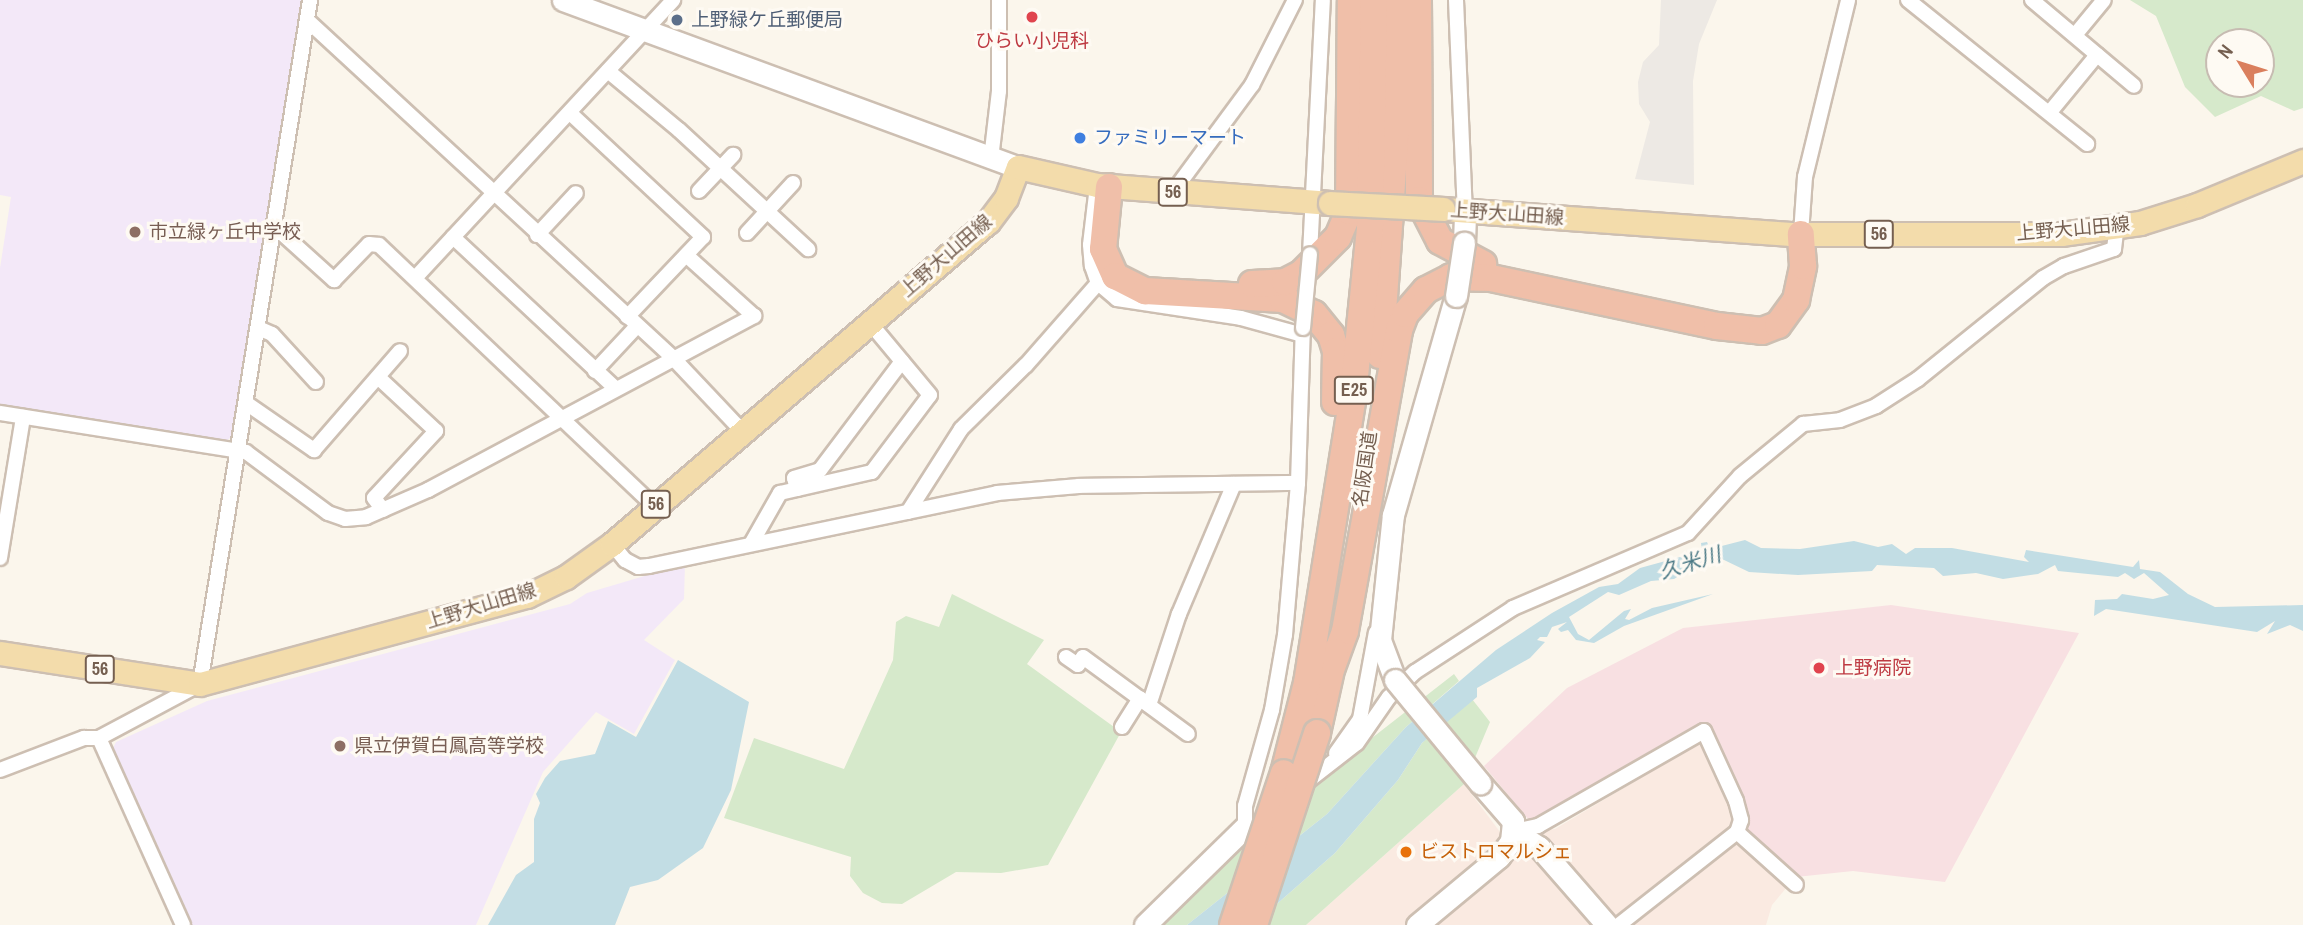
<!DOCTYPE html>
<meta charset="utf-8">
<style>
body{margin:0}
#map{position:relative;width:2303px;height:925px;overflow:hidden;background:#fbf6ec;font-family:"Archivo Narrow","Noto Sans JP",sans-serif}
div>[style]{position:absolute}
[style*='--x']{left:calc(var(--x)*1px);top:calc(var(--y)*1px);width:calc(var(--w)*1px);rotate:calc(var(--a)*1deg)}
.commercial>*{inset:0;background:#faeae1}
.industrial>*{inset:0;background:#ede9e4}
.education>*{inset:0;background:#f3e8f8}
.medical>*{inset:0;background:#f8e0e2}
.green>*{inset:0;background:#d6e9cb}
.water>*{inset:0;background:#c2dde4}
.roads{filter:drop-shadow(2px 0 #cdbfb2) drop-shadow(-2px 0 #cdbfb2) drop-shadow(0 2px #cdbfb2) drop-shadow(0 -2px #cdbfb2)}
.street>*{height:14px;margin:-7px;padding:0 7px;transform-origin:7px;border-radius:7px;background:#fff}
.secondary>*{height:21px;margin:-10.5px;padding:0 10.5px;transform-origin:10.5px;border-radius:10.5px;background:#fff}
.primary>*{height:23px;margin:-11.5px;padding:0 11.5px;transform-origin:11.5px;border-radius:11.5px;background:#f3dcab}
.highway>*{height:26px;margin:-13px;padding:0 13px;transform-origin:13px;border-radius:13px;background:#f0bfa9}
.bridges{filter:drop-shadow(2px 0 #cdbfb2) drop-shadow(-2px 0 #cdbfb2) drop-shadow(0 2px #cdbfb2) drop-shadow(0 -2px #cdbfb2)}
.street-bridge>*{height:14px;margin:-7px;padding:0 7px;transform-origin:7px;border-radius:7px;background:#fff}
.secondary-bridge>*{height:21px;margin:-10.5px;padding:0 10.5px;transform-origin:10.5px;border-radius:10.5px;background:#fff}
.primary-bridge>*{height:23px;margin:-11.5px;padding:0 11.5px;transform-origin:11.5px;border-radius:11.5px;background:#f3dcab}
.highway-bridge>*{height:26px;margin:-13px;padding:0 13px;transform-origin:13px;border-radius:13px;background:#f0bfa9}
.dots>*{width:19px;height:19px;translate:-50% -50%;box-sizing:border-box;border:4px solid #fefaf3;border-radius:50%}
span{translate:-50% -50%;white-space:nowrap;text-align:center;line-height:1.15;-webkit-text-stroke:6px #fefaf3;paint-order:stroke}
.shield-label span{padding:2px 5px;background:#fefaf3;border:2px solid;border-radius:5px;-webkit-text-stroke-width:0}
.shield-label{font-size:18px;color:#755f50;font-weight:700}
.service-label{font-size:19px;color:#4e5e75}
.left{translate:0 -50%;text-align:left}
.health-label{font-size:19px;color:#be3a42}
.shop-label{font-size:19px;color:#366cbe}
.street-label{font-size:19px;color:#755f50}
.education-label{font-size:19px;color:#785e54}
.food-label{font-size:19px;color:#c56008}
.water-label{font-size:21px;color:#4c7a86;font-style:italic}
.north{position:absolute;left:2205px;top:28px;width:70px;height:70px;box-sizing:border-box;background:#fefaf3;border:2px solid #c7bcb2;border-radius:50%;rotate:308deg;font-size:19px;font-weight:700;line-height:28px;text-align:center;color:#755f50}
.north::after{content:'';display:block;margin:auto;width:24px;height:32px;background:#da7f5d;clip-path:polygon(50% 0,100% 100%,50% 72%,0 100%)}
</style>
<div id="map">
<div class="commercial">
<div style="clip-path:polygon(1702px 741px,1733px 809px,1732px 823px,1741px 842px,1787px 887px,1772px 905px,1766px 925px,1306px 925px,1464px 784px,1503px 836px,1555px 829px)"></div>
</div>
<div class="industrial">
<div style="clip-path:polygon(1661px 0,1717px 0,1699px 44px,1693px 81px,1694px 185px,1635px 179px,1650px 122px,1639px 104px,1638px 82px,1643px 62px,1659px 45px)"></div>
</div>
<div class="education">
<div style="clip-path:polygon(0 0,301px 0,231px 437px,223px 444px,0 409px,0 268px,11px 197px,0 195px)"></div>
<div style="clip-path:polygon(685px 564px,684px 599px,644px 640px,675px 660px,634px 734px,596px 712px,543px 772px,476px 925px,189px 925px,112px 750px,116px 742px,207px 701px,570px 604px,587px 593px)"></div>
</div>
<div class="medical">
<div style="clip-path:polygon(1891px 605px,2079px 633px,1945px 882px,1853px 871px,1796px 877px,1742px 828px,1730px 775px,1707px 722px,1542px 823px,1532px 824px,1484px 766px,1567px 688px,1683px 628px)"></div>
</div>
<div class="green">
<div style="clip-path:polygon(evenodd,2130px 0,2303px 0,2303px 108px,2294px 111px,2261px 96px,2215px 117px,2185px 87px,2156px 16px,2130px 0,2219px 42px,2261px 42px,2261px 84px,2219px 84px,2219px 42px)"></div>
<div style="clip-path:polygon(952px 594px,1044px 640px,1027px 664px,1121px 732px,1048px 865px,1001px 873px,956px 872px,902px 904px,882px 903px,863px 893px,850px 876px,851px 857px,724px 818px,754px 738px,844px 769px,893px 660px,896px 622px,906px 616px,939px 627px)"></div>
<div style="clip-path:polygon(1454px 674px,1459px 681px,1406px 727px,1327px 814px,1187px 925px,1153px 925px,1245px 837px)"></div>
<div style="clip-path:polygon(1472px 699px,1490px 722px,1464px 784px,1306px 925px,1253px 925px,1335px 853px,1398px 780px,1422px 743px)"></div>
</div>
<div class="water">
<div style="clip-path:polygon(1745px 540px,1761px 548px,1800px 549px,1854px 541px,1878px 547px,1892px 544px,1906px 554px,1915px 548px,1952px 548px,2029px 562px,2024px 557px,2026px 550px,2133px 567px,2139px 560px,2140px 569px,2160px 572px,2188px 594px,2215px 607px,2303px 605px,2303px 631px,2290px 625px,2267px 634px,2275px 621px,2257px 632px,2106px 609px,2094px 616px,2095px 600px,2117px 599px,2122px 594px,2153px 599px,2169px 595px,2144px 573px,2134px 579px,2125px 573px,2118px 577px,2058px 571px,2055px 565px,2038px 574px,2003px 579px,1976px 573px,1943px 576px,1934px 568px,1877px 565px,1872px 571px,1798px 575px,1749px 572px,1722px 559px,1711px 564px,1705px 560px,1674px 579px,1651px 581px,1619px 595px,1608px 592px,1569px 617px,1578px 634px,1589px 640px,1624px 611px,1631px 609px,1625px 619px,1629px 620px,1652px 608px,1713px 594px,1624px 626px,1594px 643px,1576px 640px,1568px 630px,1561px 632px,1558px 629px,1567px 622px,1552px 627px,1547px 637px,1540px 637px,1537px 640px,1545px 642px,1530px 658px,1477px 688px,1477px 697px,1422px 743px,1398px 780px,1335px 853px,1253px 925px,1187px 925px,1327px 814px,1406px 727px,1496px 650px,1552px 613px,1599px 587px,1618px 584px,1640px 568px,1702px 551px,1701px 543px,1707px 542px,1710px 549px)"></div>
<div style="clip-path:polygon(678px 660px,749px 702px,731px 790px,703px 848px,658px 880px,630px 887px,615px 925px,488px 925px,516px 875px,534px 862px,534px 819px,540px 803px,536px 794px,545px 778px,560px 761px,595px 754px,608px 721px,636px 737px)"></div>
</div>
<div class="roads">
<div class="street">
<div style="--x:1456;--y:0;--w:212;--a:87.6"></div>
<div style="--x:1908;--y:0;--w:230;--a:38.8"></div>
<div style="--x:2032;--y:0;--w:133;--a:40.1"></div>
<div style="--x:307;--y:20;--w:500;--a:42.7"></div>
<div style="--x:674;--y:359;--w:99;--a:46.6"></div>
<div style="--x:2075;--y:35;--w:45;--a:-50.4"></div>
<div style="--x:608;--y:71;--w:92;--a:39.7"></div>
<div style="--x:679;--y:130;--w:176;--a:42.7"></div>
<div style="--x:2050;--y:112;--w:74;--a:-50.5"></div>
<div style="--x:570;--y:113;--w:182;--a:43"></div>
<div style="--x:703;--y:237;--w:110;--a:133.5"></div>
<div style="--x:991;--y:159;--w:68;--a:-83.3"></div>
<div style="--x:999;--y:91;--w:91;--a:-90"></div>
<div style="--x:1097;--y:186;--w:59;--a:96.8"></div>
<div style="--x:1090;--y:245;--w:21;--a:85"></div>
<div style="--x:1092;--y:266;--w:18;--a:71"></div>
<div style="--x:1098;--y:283;--w:25;--a:40"></div>
<div style="--x:1117;--y:299;--w:125;--a:8.7"></div>
<div style="--x:1241;--y:318;--w:64;--a:15.3"></div>
<div style="--x:699;--y:191;--w:50;--a:-46.6"></div>
<div style="--x:1173;--y:192;--w:133;--a:-53.6"></div>
<div style="--x:1252;--y:85;--w:95;--a:-63.2"></div>
<div style="--x:274;--y:226;--w:81;--a:42"></div>
<div style="--x:334;--y:280;--w:50;--a:-45.8"></div>
<div style="--x:369;--y:244;--w:10;--a:6"></div>
<div style="--x:379;--y:245;--w:379;--a:43.5"></div>
<div style="--x:747;--y:233;--w:68;--a:-47.4"></div>
<div style="--x:1801;--y:234;--w:57;--a:-86"></div>
<div style="--x:1805;--y:177;--w:182;--a:-76.3"></div>
<div style="--x:537;--y:235;--w:57;--a:-47.1"></div>
<div style="--x:453;--y:237;--w:221;--a:43"></div>
<div style="--x:1310;--y:254;--w:254;--a:-87.1"></div>
<div style="--x:416;--y:277;--w:378;--a:-47.1"></div>
<div style="--x:258;--y:328;--w:15;--a:23"></div>
<div style="--x:272;--y:334;--w:65;--a:47.5"></div>
<div style="--x:595;--y:371;--w:62;--a:-47"></div>
<div style="--x:379;--y:378;--w:78;--a:42.9"></div>
<div style="--x:436;--y:431;--w:91;--a:132.8"></div>
<div style="--x:374;--y:498;--w:15;--a:53"></div>
<div style="--x:246;--y:403;--w:83;--a:34.7"></div>
<div style="--x:314;--y:450;--w:131;--a:-49"></div>
<div style="--x:0;--y:413;--w:249;--a:9"></div>
<div style="--x:246;--y:452;--w:102;--a:36.6"></div>
<div style="--x:328;--y:513;--w:18;--a:19"></div>
<div style="--x:345;--y:519;--w:21;--a:-5"></div>
<div style="--x:366;--y:517;--w:68;--a:-23.5"></div>
<div style="--x:428;--y:490;--w:370;--a:-28.1"></div>
<div style="--x:754;--y:316;--w:91;--a:-138.1"></div>
<div style="--x:797;--y:489;--w:11;--a:-105"></div>
<div style="--x:794;--y:478;--w:27;--a:-17"></div>
<div style="--x:820;--y:470;--w:136;--a:-53"></div>
<div style="--x:908;--y:512;--w:98;--a:-57.4"></div>
<div style="--x:961;--y:429;--w:91;--a:-44.6"></div>
<div style="--x:1026;--y:365;--w:109;--a:-48.7"></div>
<div style="--x:612;--y:544;--w:21;--a:51"></div>
<div style="--x:625;--y:560;--w:15;--a:28"></div>
<div style="--x:638;--y:567;--w:11;--a:-5"></div>
<div style="--x:649;--y:566;--w:356;--a:-11.8"></div>
<div style="--x:997;--y:493;--w:82;--a:-4.9"></div>
<div style="--x:1079;--y:486;--w:219;--a:-0.8"></div>
<div style="--x:751;--y:544;--w:59;--a:-60.4"></div>
<div style="--x:780;--y:493;--w:94;--a:-12.9"></div>
<div style="--x:872;--y:472;--w:96;--a:-53"></div>
<div style="--x:930;--y:395;--w:94;--a:-129.8"></div>
<div style="--x:0;--y:558;--w:143;--a:-80.7"></div>
<div style="--x:1066;--y:657;--w:14;--a:34"></div>
<div style="--x:1078;--y:665;--w:9;--a:-58"></div>
<div style="--x:1083;--y:657;--w:130;--a:36.3"></div>
<div style="--x:1149;--y:705;--w:96;--a:-71.8"></div>
<div style="--x:1179;--y:614;--w:141;--a:-67.1"></div>
<div style="--x:1122;--y:727;--w:34;--a:-58"></div>
<div style="--x:99;--y:738;--w:205;--a:65.8"></div>
<div style="--x:1336;--y:753;--w:42;--a:-54.8"></div>
<div style="--x:1360;--y:719;--w:88;--a:-79.6"></div>
<div style="--x:0;--y:770;--w:90;--a:-20.9"></div>
<div style="--x:84;--y:738;--w:15;--a:0"></div>
<div style="--x:99;--y:738;--w:115;--a:-28.1"></div>
<div style="--x:200;--y:684;--w:693;--a:-80.86"></div>
<div style="--x:1303;--y:785;--w:68;--a:-37.9"></div>
<div style="--x:1357;--y:743;--w:56;--a:-55.2"></div>
<div style="--x:1389;--y:697;--w:36;--a:-44"></div>
<div style="--x:1415;--y:672;--w:117;--a:-33.1"></div>
<div style="--x:1513;--y:608;--w:190;--a:-23.2"></div>
<div style="--x:1688;--y:533;--w:77;--a:-47.6"></div>
<div style="--x:1740;--y:476;--w:82;--a:-39.5"></div>
<div style="--x:1803;--y:424;--w:37;--a:-6"></div>
<div style="--x:1840;--y:420;--w:39;--a:-21"></div>
<div style="--x:1876;--y:406;--w:50;--a:-32.7"></div>
<div style="--x:1918;--y:379;--w:161;--a:-38.9"></div>
<div style="--x:2043;--y:278;--w:24;--a:-30"></div>
<div style="--x:2064;--y:266;--w:53;--a:-18.8"></div>
<div style="--x:2114;--y:249;--w:23;--a:-83"></div>
<div style="--x:1245;--y:827;--w:21;--a:-90"></div>
<div style="--x:1245;--y:806;--w:100;--a:-74.3"></div>
<div style="--x:1272;--y:710;--w:76;--a:-80.2"></div>
<div style="--x:1285;--y:635;--w:153;--a:-85.1"></div>
<div style="--x:1298;--y:483;--w:155;--a:-88.2"></div>
<div style="--x:1514;--y:831;--w:25;--a:-12"></div>
<div style="--x:1538;--y:826;--w:191;--a:-29.8"></div>
<div style="--x:1704;--y:731;--w:77;--a:65.4"></div>
<div style="--x:1736;--y:801;--w:20;--a:75"></div>
<div style="--x:1741;--y:820;--w:13;--a:108"></div>
<div style="--x:1737;--y:832;--w:150;--a:141.8"></div>
<div style="--x:1737;--y:832;--w:79;--a:41.9"></div>
</div>
<div class="secondary">
<div style="--x:563;--y:0;--w:485;--a:20.2"></div>
<div style="--x:1464;--y:243;--w:31;--a:-88"></div>
<div style="--x:1395;--y:680;--w:43;--a:-110.6"></div>
<div style="--x:1380;--y:640;--w:126;--a:-84.1"></div>
<div style="--x:1393;--y:515;--w:228;--a:-74"></div>
<div style="--x:1514;--y:831;--w:30;--a:33"></div>
<div style="--x:1539;--y:847;--w:103;--a:48.9"></div>
<div style="--x:1145;--y:925;--w:140;--a:-44.4"></div>
<div style="--x:1417;--y:925;--w:107;--a:-39.7"></div>
<div style="--x:1499;--y:857;--w:20;--a:-53"></div>
<div style="--x:1511;--y:841;--w:20;--a:-84"></div>
<div style="--x:1513;--y:821;--w:50;--a:-131"></div>
</div>
<div class="primary">
<div style="--x:1443;--y:209;--w:352;--a:4.1"></div>
<div style="--x:1794;--y:234;--w:267;--a:0"></div>
<div style="--x:2061;--y:234;--w:80;--a:-7.9"></div>
<div style="--x:2140;--y:223;--w:60;--a:-17.5"></div>
<div style="--x:2197;--y:205;--w:115;--a:-22.5"></div>
<div style="--x:0;--y:653;--w:202;--a:8.8"></div>
<div style="--x:200;--y:684;--w:339;--a:-15.1"></div>
<div style="--x:527;--y:596;--w:43;--a:-26"></div>
<div style="--x:566;--y:577;--w:57;--a:-35.7"></div>
<div style="--x:612;--y:544;--w:495;--a:-40.6"></div>
<div style="--x:988;--y:222;--w:30;--a:-53"></div>
<div style="--x:1006;--y:198;--w:33;--a:-69"></div>
<div style="--x:1018;--y:167;--w:81;--a:12.8"></div>
<div style="--x:1097;--y:185;--w:234;--a:4.4"></div>
</div>
<div class="highway">
<div style="--x:1418;--y:0;--w:200;--a:89.7"></div>
<div style="--x:1419;--y:200;--w:46;--a:62.9"></div>
<div style="--x:1440;--y:241;--w:49;--a:28.1"></div>
<div style="--x:1109;--y:187;--w:62;--a:95.5"></div>
<div style="--x:1103;--y:249;--w:30;--a:66"></div>
<div style="--x:1115;--y:276;--w:34;--a:27"></div>
<div style="--x:1145;--y:291;--w:138;--a:3.3"></div>
<div style="--x:1283;--y:299;--w:34;--a:26"></div>
<div style="--x:1314;--y:314;--w:27;--a:51"></div>
<div style="--x:1331;--y:335;--w:17;--a:73"></div>
<div style="--x:1336;--y:351;--w:51;--a:91.1"></div>
<div style="--x:1252;--y:284;--w:33;--a:-3"></div>
<div style="--x:1285;--y:282;--w:18;--a:-27"></div>
<div style="--x:1301;--y:274;--w:52;--a:-45"></div>
<div style="--x:1338;--y:237;--w:28;--a:-67"></div>
<div style="--x:1349;--y:211;--w:211;--a:-89.5"></div>
<div style="--x:1380;--y:355;--w:218;--a:-86"></div>
<div style="--x:1395;--y:138;--w:138;--a:-90"></div>
<div style="--x:1332;--y:667;--w:38;--a:-70"></div>
<div style="--x:1345;--y:631;--w:306;--a:-79.8"></div>
<div style="--x:1399;--y:330;--w:17;--a:-69"></div>
<div style="--x:1405;--y:314;--w:32;--a:-49"></div>
<div style="--x:1426;--y:290;--w:28;--a:-27"></div>
<div style="--x:1451;--y:277;--w:40;--a:1.4"></div>
<div style="--x:1491;--y:278;--w:231;--a:12"></div>
<div style="--x:1717;--y:326;--w:45;--a:6.3"></div>
<div style="--x:1762;--y:331;--w:17;--a:-21"></div>
<div style="--x:1778;--y:325;--w:31;--a:-54"></div>
<div style="--x:1796;--y:300;--w:35;--a:-78"></div>
<div style="--x:1803;--y:266;--w:32;--a:-94"></div>
<div style="--x:1317;--y:733;--w:83;--a:-77.5"></div>
<div style="--x:1284;--y:773;--w:93;--a:-75.7"></div>
<div style="--x:1307;--y:683;--w:291;--a:-80.9"></div>
<div style="--x:1353;--y:396;--w:168;--a:-84.2"></div>
<div style="--x:1370;--y:229;--w:229;--a:-89"></div>
</div>
</div>
<div class="bridges">
<div class="street-bridge">
<div style="--x:1303;--y:328;--w:74;--a:-84.6"></div>
</div>
<div class="secondary-bridge">
<div style="--x:1456;--y:296;--w:54;--a:-81.4"></div>
<div style="--x:1395;--y:680;--w:134;--a:50.5"></div>
</div>
<div class="primary-bridge">
<div style="--x:1330;--y:203;--w:113;--a:3"></div>
</div>
<div class="highway-bridge">
<div style="--x:1233;--y:925;--w:160;--a:-71.5"></div>
<div style="--x:1254;--y:925;--w:202;--a:-71.8"></div>
</div>
</div>
<div class="dots">
<div style="left:1032px;top:17px;background:#e0444e"></div>
<div style="left:677px;top:20px;background:#5c6f8a"></div>
<div style="left:1080px;top:138px;background:#3f7fe0"></div>
<div style="left:135px;top:232px;background:#8d6e63"></div>
<div style="left:1819px;top:668px;background:#e0444e"></div>
<div style="left:340px;top:746px;background:#8d6e63"></div>
<div style="left:1406px;top:852px;background:#e8710a"></div>
</div>
<div class="shield-label">
<span style="left:1173px;top:192px">56</span>
<span style="left:1879px;top:234px">56</span>
<span style="left:1354px;top:390px">E25</span>
<span style="left:656px;top:504px">56</span>
<span style="left:100px;top:669px">56</span>
</div>
<div class="service-label">
<span class="left" style="left:691px;top:20px">上野緑ケ丘郵便局</span>
</div>
<div class="health-label">
<span style="left:1032px;top:41px">ひらい小児科</span>
<span class="left" style="left:1835px;top:668px">上野病院</span>
</div>
<div class="shop-label">
<span class="left" style="left:1094px;top:138px">ファミリーマート</span>
</div>
<div class="street-label">
<span style="left:1507px;top:214px;rotate:4deg">上野大山田線</span>
<span style="left:2073px;top:229px;rotate:-5deg">上野大山田線</span>
<span style="left:946px;top:256px;rotate:-41deg">上野大山田線</span>
<span style="left:1365px;top:469px;rotate:-82deg">名阪国道</span>
<span style="left:481px;top:606px;rotate:-17deg">上野大山田線</span>
</div>
<div class="education-label">
<span class="left" style="left:149px;top:232px">市立緑ヶ丘中学校</span>
<span class="left" style="left:354px;top:746px">県立伊賀白鳳高等学校</span>
</div>
<div class="food-label">
<span class="left" style="left:1420px;top:852px">ビストロマルシェ</span>
</div>
<div class="water-label">
<span style="left:1690px;top:563px;rotate:-17deg">久米川</span>
</div>
<div class="north">N</div>
</div>
